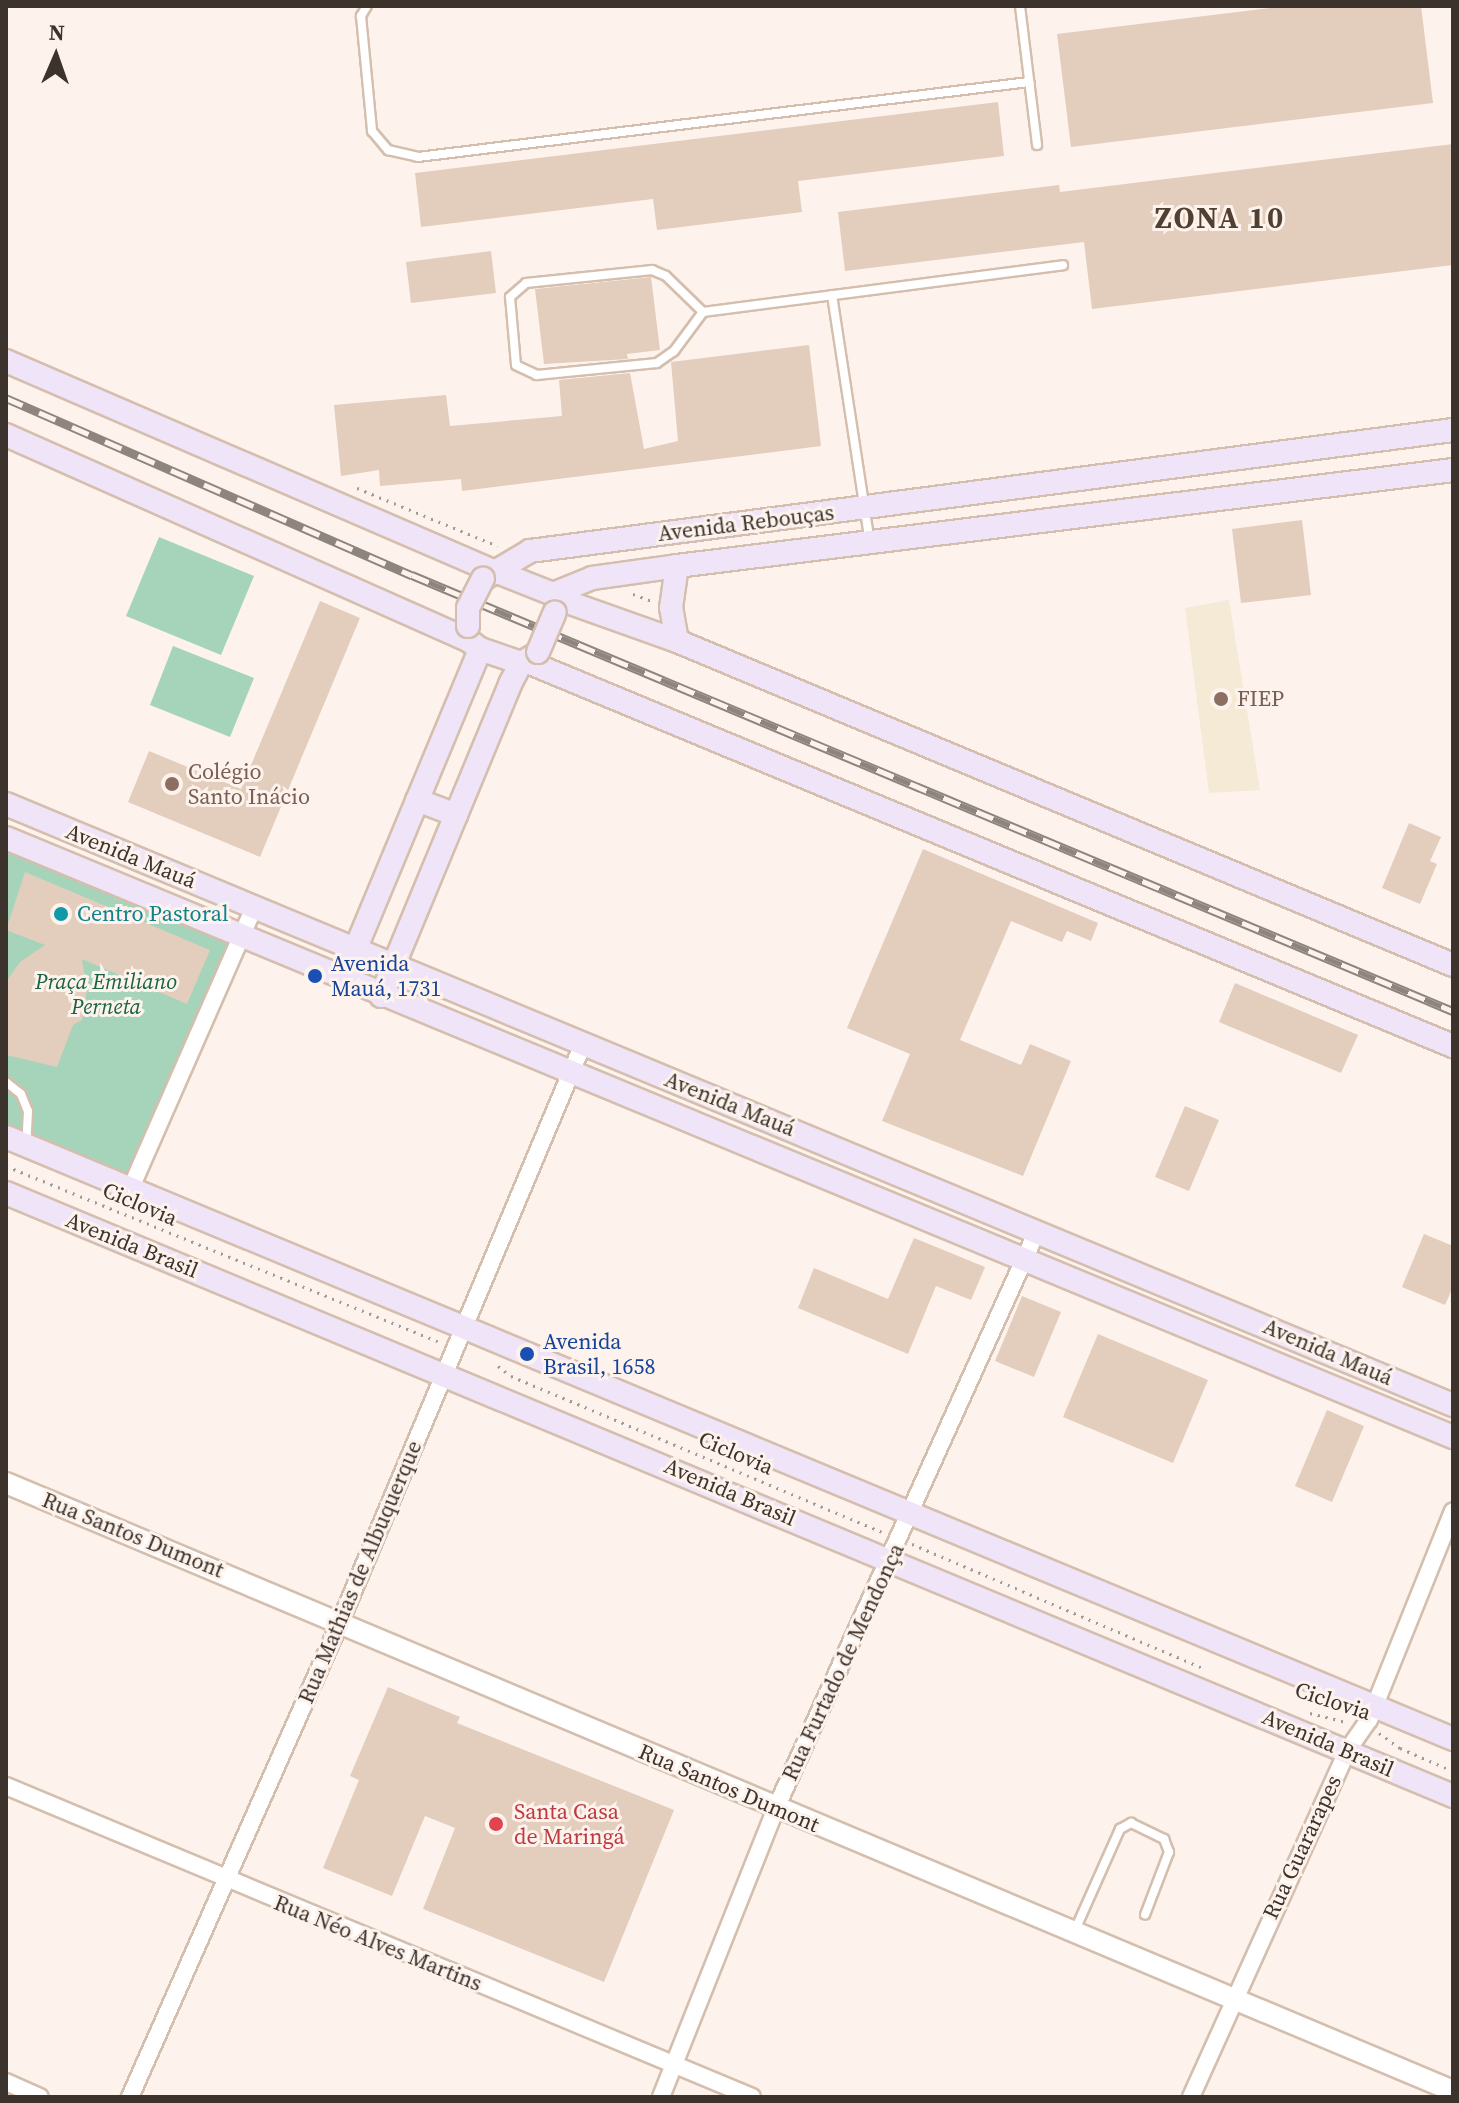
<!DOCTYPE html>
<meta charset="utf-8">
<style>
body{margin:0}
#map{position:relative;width:1459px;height:2103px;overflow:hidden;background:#fdf3ec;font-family:"Source Serif 4",serif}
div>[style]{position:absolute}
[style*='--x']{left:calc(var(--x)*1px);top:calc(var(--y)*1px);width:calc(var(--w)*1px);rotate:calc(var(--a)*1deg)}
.education>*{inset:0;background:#f5ead5}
.green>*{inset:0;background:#a5d4bb}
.building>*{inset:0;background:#e3cdbc}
.path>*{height:3px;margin-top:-1.5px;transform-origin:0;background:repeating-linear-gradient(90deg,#a39a93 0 2px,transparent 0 8px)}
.roads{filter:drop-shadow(2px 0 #d4bead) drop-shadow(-2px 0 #d4bead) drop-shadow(0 2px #d4bead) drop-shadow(0 -2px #d4bead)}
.service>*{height:8px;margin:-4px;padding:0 4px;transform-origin:4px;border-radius:4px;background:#fff}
.minor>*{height:16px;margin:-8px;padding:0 8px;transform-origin:8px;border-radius:8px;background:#fff}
.tertiary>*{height:20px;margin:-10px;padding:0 10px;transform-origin:10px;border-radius:10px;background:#fff}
.secondary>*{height:22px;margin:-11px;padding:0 11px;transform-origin:11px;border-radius:11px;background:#f0e5f8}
.rail>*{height:9px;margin-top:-4.5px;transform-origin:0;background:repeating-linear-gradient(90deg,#fdf3ec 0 18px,#8e857e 0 36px);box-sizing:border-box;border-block:2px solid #8e857e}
.bridges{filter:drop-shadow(2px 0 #d4bead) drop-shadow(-2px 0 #d4bead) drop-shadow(0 2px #d4bead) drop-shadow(0 -2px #d4bead)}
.secondary-bridge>*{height:22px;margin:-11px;padding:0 11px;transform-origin:11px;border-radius:11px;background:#f0e5f8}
.dots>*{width:22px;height:22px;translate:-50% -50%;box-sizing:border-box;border:4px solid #fdf3ec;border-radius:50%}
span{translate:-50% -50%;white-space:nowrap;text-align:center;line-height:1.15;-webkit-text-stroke:6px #fdf3ec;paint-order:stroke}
.street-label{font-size:22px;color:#3c332d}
.education-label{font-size:22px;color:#785e54}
.left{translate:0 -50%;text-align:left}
.culture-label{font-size:22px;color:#0d838f}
.transit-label{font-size:22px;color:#164399}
.park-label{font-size:22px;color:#176344;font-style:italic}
.health-label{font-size:22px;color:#be3a42}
.district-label{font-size:30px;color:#513f31;font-weight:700;letter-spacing:2px}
.frame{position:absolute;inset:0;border:8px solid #3c332d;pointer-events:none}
.north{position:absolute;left:16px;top:16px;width:80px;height:80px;-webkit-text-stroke:6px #fdf3ec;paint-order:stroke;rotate:2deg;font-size:22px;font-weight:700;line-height:32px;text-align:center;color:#3c332d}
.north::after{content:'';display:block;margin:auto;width:28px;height:36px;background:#3c332d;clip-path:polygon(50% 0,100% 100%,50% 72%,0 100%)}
</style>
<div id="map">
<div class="education">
<div style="clip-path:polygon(1229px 600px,1260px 790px,1209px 793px,1185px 608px)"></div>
</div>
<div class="green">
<div style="clip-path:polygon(159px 537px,254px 576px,221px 655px,126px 616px)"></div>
<div style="clip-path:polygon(173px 646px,254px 678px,230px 737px,150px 705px)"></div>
<div style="clip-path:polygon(6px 838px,241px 937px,130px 1190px,6px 1137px)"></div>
</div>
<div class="building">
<div style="clip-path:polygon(1286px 6px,1421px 6px,1433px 103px,1071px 147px,1057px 34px)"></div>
<div style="clip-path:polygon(998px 102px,1004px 156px,798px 181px,802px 212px,657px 230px,653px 199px,421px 227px,415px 173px)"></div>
<div style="clip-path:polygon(1453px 144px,1453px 265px,1092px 309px,1084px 242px,845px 271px,838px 212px,1059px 185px,1060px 192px)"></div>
<div style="clip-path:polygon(491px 251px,496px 293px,411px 303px,406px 262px)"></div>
<div style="clip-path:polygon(651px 277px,660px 350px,627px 354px,628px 359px,544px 364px,535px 289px)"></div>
<div style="clip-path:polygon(809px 345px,821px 446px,462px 491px,461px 479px,380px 486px,379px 470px,341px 476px,334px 405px,446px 395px,450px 426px,562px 416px,559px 380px,630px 373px,644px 449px,678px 441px,671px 362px)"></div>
<div style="clip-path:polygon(1302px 520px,1311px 595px,1241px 603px,1232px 529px)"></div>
<div style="clip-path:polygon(320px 601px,360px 618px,260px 857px,128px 802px,149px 751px,241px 789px)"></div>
<div style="clip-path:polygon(1409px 823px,1441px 837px,1430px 861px,1437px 864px,1420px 904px,1382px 888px)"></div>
<div style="clip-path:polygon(923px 849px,1098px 923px,1091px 941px,1067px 931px,1062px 942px,1011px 921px,960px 1040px,1021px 1065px,1030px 1044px,1071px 1061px,1023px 1176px,882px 1121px,910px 1054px,847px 1028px)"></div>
<div style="clip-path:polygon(25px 872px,210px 950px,187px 1004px,82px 959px,87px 990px,82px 1020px,73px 1025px,57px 1067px,6px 1055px,6px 982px,20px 962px,45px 945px,6px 930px)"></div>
<div style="clip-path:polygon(1235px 983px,1358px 1035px,1341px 1073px,1219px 1022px)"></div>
<div style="clip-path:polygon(1185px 1106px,1219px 1120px,1189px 1191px,1155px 1177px)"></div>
<div style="clip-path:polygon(1424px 1234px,1453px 1246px,1453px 1287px,1445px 1305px,1402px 1287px)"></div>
<div style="clip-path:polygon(914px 1238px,985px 1267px,971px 1300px,936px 1286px,908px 1354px,798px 1308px,814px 1268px,888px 1299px)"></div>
<div style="clip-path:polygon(1022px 1296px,1061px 1312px,1034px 1377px,995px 1361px)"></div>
<div style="clip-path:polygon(1098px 1334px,1208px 1380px,1173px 1463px,1063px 1417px)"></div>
<div style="clip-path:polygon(1327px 1410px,1364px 1426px,1332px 1502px,1295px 1486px)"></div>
<div style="clip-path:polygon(388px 1687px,460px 1717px,457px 1723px,674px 1810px,604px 1982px,423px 1909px,455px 1828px,425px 1816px,392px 1896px,323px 1868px,359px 1780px,350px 1776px)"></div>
</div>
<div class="path">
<div style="--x:357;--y:488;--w:152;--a:22.4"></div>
<div style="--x:633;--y:594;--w:20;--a:20"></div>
<div style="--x:6;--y:1166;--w:467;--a:22.1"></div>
<div style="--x:498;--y:1366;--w:16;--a:38"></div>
<div style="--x:511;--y:1376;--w:403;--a:22.8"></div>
<div style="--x:912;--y:1544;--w:316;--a:23.1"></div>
<div style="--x:1310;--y:1713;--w:36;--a:14"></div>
<div style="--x:1379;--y:1733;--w:26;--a:36"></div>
<div style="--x:1400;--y:1748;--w:58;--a:23.5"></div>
</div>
<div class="roads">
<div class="service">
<div style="--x:367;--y:6;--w:12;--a:121"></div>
<div style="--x:361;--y:16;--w:116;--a:84.5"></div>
<div style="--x:372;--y:131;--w:25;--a:50"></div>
<div style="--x:388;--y:150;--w:31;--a:13"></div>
<div style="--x:418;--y:157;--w:616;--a:-7"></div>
<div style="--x:1020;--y:6;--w:140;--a:83"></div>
<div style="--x:832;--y:295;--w:250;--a:81.3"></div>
<div style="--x:703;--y:312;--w:49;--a:126.6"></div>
<div style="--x:674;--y:351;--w:21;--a:145"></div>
<div style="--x:657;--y:363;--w:121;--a:174.3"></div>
<div style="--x:537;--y:375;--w:23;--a:-155"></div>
<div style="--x:516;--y:365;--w:68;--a:-95"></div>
<div style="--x:510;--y:297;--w:21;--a:-41"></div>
<div style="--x:526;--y:283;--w:127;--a:-5.9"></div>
<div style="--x:652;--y:270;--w:15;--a:23"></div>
<div style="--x:666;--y:276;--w:52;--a:44.2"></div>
<div style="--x:703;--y:312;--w:363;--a:-7.4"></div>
<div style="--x:6;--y:1082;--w:19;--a:39"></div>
<div style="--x:21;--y:1094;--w:18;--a:68"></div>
<div style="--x:28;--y:1111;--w:34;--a:93"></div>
<div style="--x:1075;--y:1930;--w:111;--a:-66"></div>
<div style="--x:1120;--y:1829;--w:13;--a:-29"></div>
<div style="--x:1131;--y:1823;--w:37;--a:26"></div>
<div style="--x:1164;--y:1839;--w:14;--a:69"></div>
<div style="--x:1169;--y:1852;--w:67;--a:110.9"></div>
</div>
<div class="minor">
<div style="--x:130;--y:1190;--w:309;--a:-66.3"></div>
<div style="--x:6;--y:1786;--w:808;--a:22.63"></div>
<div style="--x:6;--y:2082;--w:37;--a:24"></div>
<div style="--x:130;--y:2097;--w:522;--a:-66.14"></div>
<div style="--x:341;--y:1620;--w:625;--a:-67.21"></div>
<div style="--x:661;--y:2097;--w:311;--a:-68.3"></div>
<div style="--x:776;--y:1808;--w:633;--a:-65.66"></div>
<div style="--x:1191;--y:2097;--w:380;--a:-65.7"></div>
<div style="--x:1347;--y:1751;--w:38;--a:-55"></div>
<div style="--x:1369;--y:1720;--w:225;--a:-68.1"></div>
</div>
<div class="tertiary">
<div style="--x:6;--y:1483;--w:1570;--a:22.79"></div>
</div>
<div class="secondary">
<div style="--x:6;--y:361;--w:530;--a:23.33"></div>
<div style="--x:6;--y:435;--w:505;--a:23.93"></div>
<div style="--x:500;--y:573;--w:57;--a:21.6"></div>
<div style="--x:483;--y:579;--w:55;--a:-30.8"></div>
<div style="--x:530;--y:551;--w:931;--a:-7.47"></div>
<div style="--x:553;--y:594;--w:42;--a:-22.3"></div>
<div style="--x:592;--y:578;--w:86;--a:-8"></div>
<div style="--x:677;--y:566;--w:782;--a:-7.05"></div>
<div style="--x:559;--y:599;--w:125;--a:19.6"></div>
<div style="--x:677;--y:641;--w:841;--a:22.66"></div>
<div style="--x:468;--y:640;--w:15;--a:37"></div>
<div style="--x:480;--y:649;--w:43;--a:18.9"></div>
<div style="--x:677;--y:641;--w:34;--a:-100"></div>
<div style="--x:671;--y:608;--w:42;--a:-81.9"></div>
<div style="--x:528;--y:662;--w:1002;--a:22.55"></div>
<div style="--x:417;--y:800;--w:42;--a:21"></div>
<div style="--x:6;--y:804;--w:1567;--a:22.56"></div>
<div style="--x:6;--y:838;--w:1566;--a:22.49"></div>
<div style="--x:350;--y:962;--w:339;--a:-67.4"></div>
<div style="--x:381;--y:996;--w:338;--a:-67.5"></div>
<div style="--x:510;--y:684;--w:24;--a:-62"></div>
<div style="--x:521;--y:663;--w:16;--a:-30"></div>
<div style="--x:6;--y:1137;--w:1567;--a:22.59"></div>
<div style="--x:6;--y:1193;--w:1568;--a:22.62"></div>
</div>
</div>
<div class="rail">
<div style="--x:6;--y:398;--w:443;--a:23.6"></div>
<div style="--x:412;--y:575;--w:1129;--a:22.73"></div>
</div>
<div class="bridges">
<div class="secondary-bridge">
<div style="--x:468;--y:626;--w:18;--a:-90"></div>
<div style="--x:468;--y:608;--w:33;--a:-63"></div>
<div style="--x:538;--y:652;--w:43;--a:-67"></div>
</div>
</div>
<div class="dots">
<div style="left:1221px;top:699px;background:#8d6e63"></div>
<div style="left:172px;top:784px;background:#8d6e63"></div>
<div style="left:61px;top:914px;background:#0f9aa8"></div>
<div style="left:315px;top:976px;background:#1a4fb4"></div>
<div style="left:527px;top:1354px;background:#1a4fb4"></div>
<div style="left:496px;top:1824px;background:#e0444e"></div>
</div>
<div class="street-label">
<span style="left:746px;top:523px;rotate:-7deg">Avenida Rebouças</span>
<span style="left:131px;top:856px;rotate:22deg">Avenida Mauá</span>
<span style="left:730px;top:1104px;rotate:22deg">Avenida Mauá</span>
<span style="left:140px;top:1204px;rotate:23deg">Ciclovia</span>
<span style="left:132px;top:1245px;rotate:22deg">Avenida Brasil</span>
<span style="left:1328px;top:1352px;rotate:23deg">Avenida Mauá</span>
<span style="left:736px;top:1453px;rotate:23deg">Ciclovia</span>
<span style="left:730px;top:1492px;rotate:23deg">Avenida Brasil</span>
<span style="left:133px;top:1535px;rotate:22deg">Rua Santos Dumont</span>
<span style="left:360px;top:1572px;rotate:-67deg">Rua Mathias de Albuquerque</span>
<span style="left:843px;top:1662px;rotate:-65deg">Rua Furtado de Mendonça</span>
<span style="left:1333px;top:1701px;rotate:18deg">Ciclovia</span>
<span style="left:1328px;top:1743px;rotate:23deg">Avenida Brasil</span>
<span style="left:729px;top:1788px;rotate:23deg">Rua Santos Dumont</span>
<span style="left:1302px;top:1847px;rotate:-65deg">Rua Guararapes</span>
<span style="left:378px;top:1943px;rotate:22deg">Rua Néo Alves Martins</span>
</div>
<div class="education-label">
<span class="left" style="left:1237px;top:699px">FIEP</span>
<span class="left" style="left:188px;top:784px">Colégio<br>Santo Inácio</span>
</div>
<div class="culture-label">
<span class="left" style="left:77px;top:914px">Centro Pastoral</span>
</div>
<div class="transit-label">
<span class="left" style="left:331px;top:976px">Avenida<br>Mauá, 1731</span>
<span class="left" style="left:543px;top:1354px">Avenida<br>Brasil, 1658</span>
</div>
<div class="park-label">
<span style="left:106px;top:994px">Praça Emiliano<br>Perneta</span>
</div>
<div class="health-label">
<span class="left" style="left:514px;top:1824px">Santa Casa<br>de Maringá</span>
</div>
<div class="district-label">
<span style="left:1220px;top:218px">ZONA 10</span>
</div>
<div class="frame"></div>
<div class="north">N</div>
</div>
